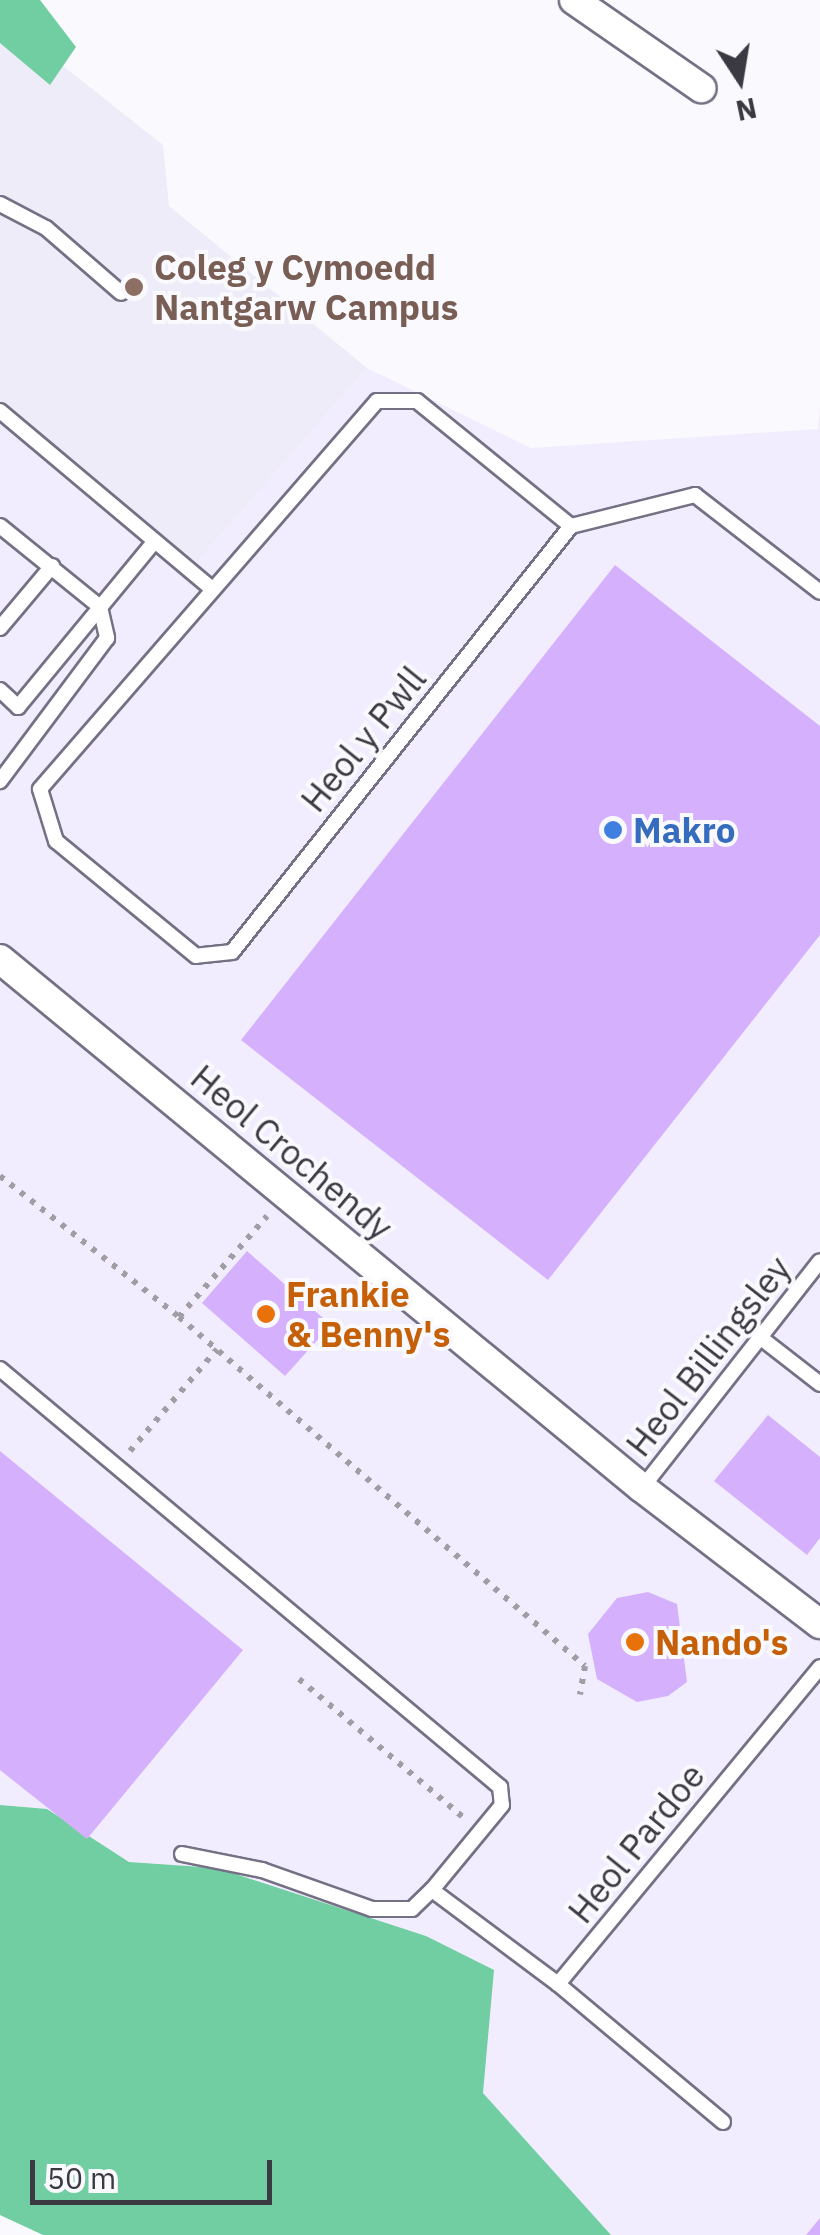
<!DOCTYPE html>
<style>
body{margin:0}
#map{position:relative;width:820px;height:2235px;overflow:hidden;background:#faf9fe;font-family:"IBM Plex Sans",sans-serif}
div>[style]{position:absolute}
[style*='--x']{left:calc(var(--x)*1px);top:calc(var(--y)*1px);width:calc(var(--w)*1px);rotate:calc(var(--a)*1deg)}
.commercial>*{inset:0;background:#f2edfe}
.built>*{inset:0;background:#eeecf8}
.forest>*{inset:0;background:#70cea2}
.building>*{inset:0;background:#d5b1fd}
.path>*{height:6px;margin-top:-3px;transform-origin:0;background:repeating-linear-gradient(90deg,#9f9ea5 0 5px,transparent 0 13px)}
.roads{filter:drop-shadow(2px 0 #757185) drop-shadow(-2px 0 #757185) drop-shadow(0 2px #757185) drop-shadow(0 -2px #757185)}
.lane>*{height:14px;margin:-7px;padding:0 7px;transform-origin:7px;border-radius:7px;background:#fff}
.street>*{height:28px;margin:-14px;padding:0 14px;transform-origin:14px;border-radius:14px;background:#fff}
.dots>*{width:28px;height:28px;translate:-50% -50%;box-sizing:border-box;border:5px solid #faf9fe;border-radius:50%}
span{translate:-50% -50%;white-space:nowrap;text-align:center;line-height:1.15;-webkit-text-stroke:8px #faf9fe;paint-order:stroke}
.education-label{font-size:35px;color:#785e54;font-weight:700}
.left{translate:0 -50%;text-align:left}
.street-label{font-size:35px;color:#3b3a43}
.shop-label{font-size:35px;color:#366cbe;font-weight:700}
.food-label{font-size:35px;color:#c56008;font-weight:700}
.north{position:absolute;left:690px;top:30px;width:100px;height:100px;-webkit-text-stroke:8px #faf9fe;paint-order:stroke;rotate:168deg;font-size:28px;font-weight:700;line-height:40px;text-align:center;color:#3b3a43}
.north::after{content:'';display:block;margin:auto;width:35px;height:45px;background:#3b3a43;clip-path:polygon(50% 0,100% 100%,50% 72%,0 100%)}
.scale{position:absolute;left:30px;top:2160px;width:242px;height:45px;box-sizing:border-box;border:5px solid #3b3a43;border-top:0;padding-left:12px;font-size:30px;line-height:35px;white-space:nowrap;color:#3b3a43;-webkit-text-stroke:8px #faf9fe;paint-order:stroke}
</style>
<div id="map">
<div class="commercial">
<div style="clip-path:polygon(367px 368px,531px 448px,818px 429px,820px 407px,820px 2235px,611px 2235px,483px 2093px,426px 1936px,217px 1868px,129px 1862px,47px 1809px,0 1805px,0 411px,190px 570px)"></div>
</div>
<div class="built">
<div style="clip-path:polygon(0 16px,163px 145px,169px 206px,367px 368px,190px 570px,0 411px)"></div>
</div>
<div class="forest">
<div style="clip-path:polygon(0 0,40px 0,76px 47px,50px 85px,0 43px)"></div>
<div style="clip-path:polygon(0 1805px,47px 1809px,129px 1862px,217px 1868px,426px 1936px,494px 1970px,483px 2093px,611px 2235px,43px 2235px,0 2215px)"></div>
</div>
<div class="building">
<div style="clip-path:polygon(615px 565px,820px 726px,820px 935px,548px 1280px,241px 1040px)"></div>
<div style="clip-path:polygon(247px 1251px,331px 1325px,285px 1376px,202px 1303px)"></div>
<div style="clip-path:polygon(768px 1415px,820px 1457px,820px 1538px,807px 1555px,714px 1481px)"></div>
<div style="clip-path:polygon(0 1451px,243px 1650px,87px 1839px,0 1770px)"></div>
<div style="clip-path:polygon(648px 1592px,677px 1604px,687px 1682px,668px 1696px,637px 1702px,597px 1679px,588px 1634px,617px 1598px)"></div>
<div style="clip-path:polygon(820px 2218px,820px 2235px,806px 2235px)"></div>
</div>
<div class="path">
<div style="--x:0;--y:1176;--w:228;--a:38.2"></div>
<div style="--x:179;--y:1317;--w:535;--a:40.68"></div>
<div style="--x:585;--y:1666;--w:29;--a:100"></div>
<div style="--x:179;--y:1317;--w:134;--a:-48.9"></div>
<div style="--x:130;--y:1451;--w:134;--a:-49.5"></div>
<div style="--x:299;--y:1679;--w:214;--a:40.1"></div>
</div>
<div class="roads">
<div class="lane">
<div style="--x:0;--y:204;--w:52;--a:27.6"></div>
<div style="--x:46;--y:228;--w:99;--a:40.9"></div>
<div style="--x:377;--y:401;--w:40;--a:0"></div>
<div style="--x:417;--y:401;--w:198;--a:39.1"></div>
<div style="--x:571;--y:526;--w:544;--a:128.51"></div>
<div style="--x:232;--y:952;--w:36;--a:174"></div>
<div style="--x:196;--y:956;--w:181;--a:-140.6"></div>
<div style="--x:56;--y:841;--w:54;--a:-107.1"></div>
<div style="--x:40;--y:789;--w:514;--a:-49.02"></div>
<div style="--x:0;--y:411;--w:274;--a:40"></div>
<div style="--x:0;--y:526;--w:129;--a:39"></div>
<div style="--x:100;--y:607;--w:32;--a:77"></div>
<div style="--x:107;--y:638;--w:179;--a:126.8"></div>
<div style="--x:571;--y:526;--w:128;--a:-14"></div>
<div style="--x:695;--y:495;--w:158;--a:37.8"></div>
<div style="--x:0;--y:628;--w:81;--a:-50"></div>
<div style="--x:0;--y:690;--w:25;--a:43"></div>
<div style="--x:18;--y:707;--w:215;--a:-50.5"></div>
<div style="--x:761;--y:1338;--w:75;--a:37.9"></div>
<div style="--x:0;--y:1369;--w:652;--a:39.9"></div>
<div style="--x:500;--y:1787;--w:18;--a:84"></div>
<div style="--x:502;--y:1805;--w:110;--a:129.5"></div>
<div style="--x:432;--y:1890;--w:157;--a:36.7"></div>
<div style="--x:558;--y:1984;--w:411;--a:-50.4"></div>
<div style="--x:642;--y:1488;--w:288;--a:-51.9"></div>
<div style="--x:182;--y:1854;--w:82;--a:11.3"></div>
<div style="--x:262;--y:1870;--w:117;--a:19.5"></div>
<div style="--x:372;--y:1909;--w:40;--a:0"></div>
<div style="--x:412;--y:1909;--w:28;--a:-44"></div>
<div style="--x:558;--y:1984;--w:215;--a:39.9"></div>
</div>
<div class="street">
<div style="--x:574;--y:0;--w:155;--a:34.7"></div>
<div style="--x:0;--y:959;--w:832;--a:39.49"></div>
<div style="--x:642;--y:1488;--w:224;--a:37.4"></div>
</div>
</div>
<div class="dots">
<div style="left:134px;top:287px;background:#8d6e63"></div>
<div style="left:613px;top:830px;background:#3f7fe0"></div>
<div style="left:266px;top:1314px;background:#e8710a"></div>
<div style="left:635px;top:1642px;background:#e8710a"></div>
</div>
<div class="education-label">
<span class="left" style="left:154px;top:287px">Coleg y Cymoedd<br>Nantgarw Campus</span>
</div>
<div class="street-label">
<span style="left:363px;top:739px;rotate:-51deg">Heol y Pwll</span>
<span style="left:292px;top:1152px;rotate:40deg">Heol Crochendy</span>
<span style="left:708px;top:1356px;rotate:-52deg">Heol Billingsley</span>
<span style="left:636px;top:1843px;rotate:-51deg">Heol Pardoe</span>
</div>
<div class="shop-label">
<span class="left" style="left:633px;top:830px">Makro</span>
</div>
<div class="food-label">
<span class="left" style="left:286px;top:1314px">Frankie<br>&amp; Benny's</span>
<span class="left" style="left:655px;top:1642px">Nando's</span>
</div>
<div class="north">N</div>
<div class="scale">50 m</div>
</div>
